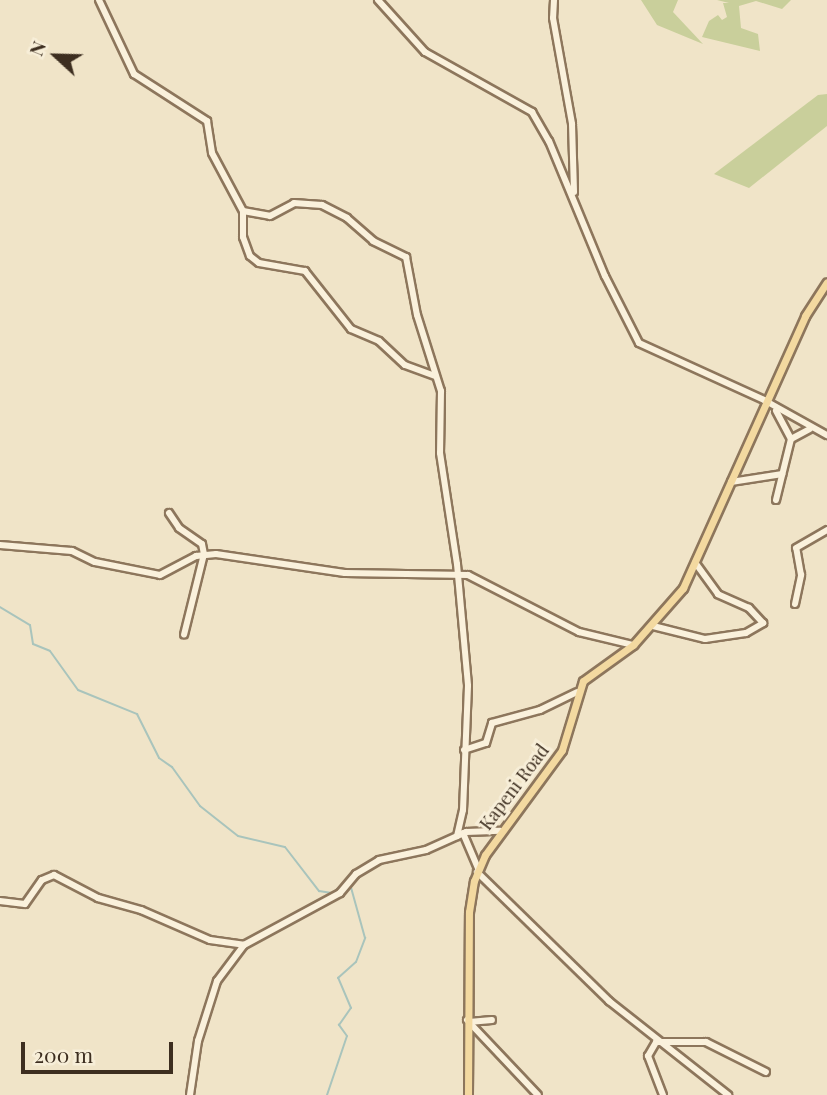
<!DOCTYPE html>
<style>
body{margin:0}
#map{position:relative;width:827px;height:1095px;overflow:hidden;background:#f0e4c8;font-family:"Playfair Display",serif}
div>[style]{position:absolute}
[style*='--x']{left:calc(var(--x)*1px);top:calc(var(--y)*1px);width:calc(var(--w)*1px);rotate:calc(var(--a)*1deg)}
.green>*{inset:0;background:#c9cf9b}
.stream>*{height:2px;margin:-1px;padding:0 1px;transform-origin:1px;border-radius:1px;background:#a9c4bc}
.roads{filter:drop-shadow(2px 0 #8d765c) drop-shadow(-2px 0 #8d765c) drop-shadow(0 2px #8d765c) drop-shadow(0 -2px #8d765c)}
.minor>*{height:6px;margin:-3px;padding:0 3px;transform-origin:3px;border-radius:3px;background:#faf1dc}
.major>*{height:7px;margin:-3.5px;padding:0 3.5px;transform-origin:3.5px;border-radius:3.5px;background:#f3d9a0}
span{translate:-50% -50%;white-space:nowrap;text-align:center;line-height:1.15;-webkit-text-stroke:6px #f7eed8;paint-order:stroke}
.street-label{font-size:18px;color:#3d2e20}
.north{position:absolute;left:21px;top:21px;width:70px;height:70px;-webkit-text-stroke:5px #f7eed8;paint-order:stroke;rotate:292deg;font-size:19px;font-weight:700;line-height:28px;text-align:center;color:#3d2e20}
.north::after{content:'';display:block;margin:auto;width:24px;height:32px;background:#3d2e20;clip-path:polygon(50% 0,100% 100%,50% 72%,0 100%)}
.scale{position:absolute;left:21px;top:1042px;width:152px;height:32px;box-sizing:border-box;border:4px solid #3d2e20;border-top:0;padding-left:9px;font-size:21px;line-height:24px;white-space:nowrap;color:#3d2e20;-webkit-text-stroke:5px #f7eed8;paint-order:stroke}
</style>
<div id="map">
<div class="green">
<div style="clip-path:polygon(641px 0,678px 0,673px 12px,703px 44px,657px 25px)"></div>
<div style="clip-path:polygon(717px 0,791px 0,782px 9px,756px 1px,739px 6px,741px 28px,758px 34px,760px 51px,702px 37px,709px 21px,718px 15px,722px 20px,727px 17px,723px 3px,729px 3px)"></div>
<div style="clip-path:polygon(827px 94px,827px 126px,749px 188px,714px 174px,818px 95px)"></div>
</div>
<div class="stream">
<div style="--x:0;--y:607;--w:35;--a:31"></div>
<div style="--x:30;--y:625;--w:19;--a:81"></div>
<div style="--x:33;--y:644;--w:18;--a:22"></div>
<div style="--x:50;--y:651;--w:48;--a:54.3"></div>
<div style="--x:78;--y:690;--w:64;--a:22.1"></div>
<div style="--x:137;--y:714;--w:49;--a:63.4"></div>
<div style="--x:159;--y:758;--w:16;--a:35"></div>
<div style="--x:172;--y:767;--w:48;--a:54.3"></div>
<div style="--x:200;--y:806;--w:48;--a:38.3"></div>
<div style="--x:238;--y:836;--w:48;--a:13.2"></div>
<div style="--x:285;--y:847;--w:56;--a:52.3"></div>
<div style="--x:319;--y:891;--w:13;--a:9"></div>
<div style="--x:339;--y:890;--w:10;--a:-53"></div>
<div style="--x:327;--y:1095;--w:62;--a:-71.3"></div>
<div style="--x:347;--y:1036;--w:14;--a:-126"></div>
<div style="--x:339;--y:1025;--w:21;--a:-55"></div>
<div style="--x:351;--y:1008;--w:33;--a:-113"></div>
<div style="--x:338;--y:978;--w:24;--a:-42"></div>
<div style="--x:356;--y:962;--w:26;--a:-69"></div>
<div style="--x:365;--y:938;--w:56;--a:-105.5"></div>
</div>
<div class="roads">
<div class="minor">
<div style="--x:99;--y:0;--w:82;--a:64.7"></div>
<div style="--x:134;--y:74;--w:87;--a:32.8"></div>
<div style="--x:207;--y:121;--w:32;--a:81"></div>
<div style="--x:212;--y:153;--w:66;--a:61.9"></div>
<div style="--x:243;--y:211;--w:27;--a:10"></div>
<div style="--x:270;--y:216;--w:27;--a:-28"></div>
<div style="--x:294;--y:203;--w:28;--a:4"></div>
<div style="--x:322;--y:205;--w:28;--a:27"></div>
<div style="--x:347;--y:218;--w:35;--a:41"></div>
<div style="--x:373;--y:241;--w:37;--a:26"></div>
<div style="--x:406;--y:257;--w:59;--a:79.3"></div>
<div style="--x:417;--y:315;--w:80;--a:72.5"></div>
<div style="--x:441;--y:391;--w:62;--a:90.9"></div>
<div style="--x:440;--y:453;--w:112;--a:81.3"></div>
<div style="--x:457;--y:564;--w:122;--a:84.8"></div>
<div style="--x:468;--y:686;--w:124;--a:92.3"></div>
<div style="--x:463;--y:810;--w:27;--a:103"></div>
<div style="--x:378;--y:0;--w:70;--a:47.9"></div>
<div style="--x:425;--y:52;--w:123;--a:29.3"></div>
<div style="--x:532;--y:112;--w:34;--a:60"></div>
<div style="--x:549;--y:141;--w:146;--a:67.5"></div>
<div style="--x:605;--y:276;--w:75;--a:63.1"></div>
<div style="--x:639;--y:343;--w:137;--a:24.5"></div>
<div style="--x:764;--y:400;--w:72;--a:29.1"></div>
<div style="--x:554;--y:0;--w:18;--a:93"></div>
<div style="--x:553;--y:18;--w:108;--a:79.8"></div>
<div style="--x:572;--y:124;--w:68;--a:88.3"></div>
<div style="--x:243;--y:211;--w:26;--a:90"></div>
<div style="--x:243;--y:237;--w:20;--a:70"></div>
<div style="--x:250;--y:256;--w:11;--a:38"></div>
<div style="--x:259;--y:263;--w:47;--a:9.9"></div>
<div style="--x:305;--y:271;--w:74;--a:51.6"></div>
<div style="--x:351;--y:329;--w:30;--a:23"></div>
<div style="--x:379;--y:341;--w:35;--a:43"></div>
<div style="--x:405;--y:365;--w:32;--a:20"></div>
<div style="--x:791;--y:439;--w:21;--a:-28"></div>
<div style="--x:731;--y:482;--w:52;--a:-8.9"></div>
<div style="--x:776;--y:500;--w:63;--a:-76.2"></div>
<div style="--x:791;--y:439;--w:32;--a:-118"></div>
<div style="--x:169;--y:513;--w:18;--a:56"></div>
<div style="--x:179;--y:528;--w:28;--a:35"></div>
<div style="--x:202;--y:544;--w:10;--a:79"></div>
<div style="--x:204;--y:554;--w:83;--a:103.9"></div>
<div style="--x:0;--y:545;--w:72;--a:4.8"></div>
<div style="--x:72;--y:551;--w:25;--a:26"></div>
<div style="--x:95;--y:562;--w:66;--a:11.3"></div>
<div style="--x:160;--y:575;--w:41;--a:-27.8"></div>
<div style="--x:196;--y:556;--w:20;--a:-6"></div>
<div style="--x:216;--y:554;--w:130;--a:8.4"></div>
<div style="--x:345;--y:573;--w:123;--a:0.9"></div>
<div style="--x:468;--y:575;--w:125;--a:27.2"></div>
<div style="--x:579;--y:632;--w:56;--a:13.5"></div>
<div style="--x:795;--y:604;--w:30;--a:-78"></div>
<div style="--x:801;--y:575;--w:27;--a:-100"></div>
<div style="--x:796;--y:548;--w:36;--a:-30"></div>
<div style="--x:653;--y:626;--w:54;--a:14"></div>
<div style="--x:705;--y:639;--w:41;--a:-8.3"></div>
<div style="--x:746;--y:633;--w:20;--a:-30"></div>
<div style="--x:763;--y:623;--w:21;--a:-133"></div>
<div style="--x:749;--y:608;--w:34;--a:-156"></div>
<div style="--x:718;--y:594;--w:39;--a:-126"></div>
<div style="--x:464;--y:750;--w:23;--a:-18"></div>
<div style="--x:486;--y:743;--w:21;--a:-73"></div>
<div style="--x:492;--y:723;--w:50;--a:-15.2"></div>
<div style="--x:540;--y:710;--w:41;--a:-25.9"></div>
<div style="--x:463;--y:833;--w:39;--a:67"></div>
<div style="--x:477;--y:872;--w:185;--a:44.3"></div>
<div style="--x:609;--y:1001;--w:152;--a:38.3"></div>
<div style="--x:0;--y:901;--w:25;--a:7"></div>
<div style="--x:25;--y:904;--w:29;--a:-55"></div>
<div style="--x:42;--y:880;--w:13;--a:-23"></div>
<div style="--x:54;--y:875;--w:50;--a:27.6"></div>
<div style="--x:98;--y:898;--w:45;--a:15.6"></div>
<div style="--x:141;--y:910;--w:75;--a:23.5"></div>
<div style="--x:210;--y:940;--w:34;--a:8"></div>
<div style="--x:467;--y:1020;--w:103;--a:46.6"></div>
<div style="--x:469;--y:1022;--w:23;--a:-5"></div>
<div style="--x:190;--y:1095;--w:55;--a:-81.6"></div>
<div style="--x:198;--y:1041;--w:63;--a:-72.4"></div>
<div style="--x:217;--y:981;--w:45;--a:-53.1"></div>
<div style="--x:244;--y:945;--w:109;--a:-28.4"></div>
<div style="--x:340;--y:893;--w:25;--a:-50"></div>
<div style="--x:356;--y:874;--w:27;--a:-31"></div>
<div style="--x:379;--y:860;--w:48;--a:-12"></div>
<div style="--x:426;--y:850;--w:44;--a:-24.2"></div>
<div style="--x:466;--y:832;--w:34;--a:-2"></div>
<div style="--x:663;--y:1095;--w:42;--a:-111"></div>
<div style="--x:648;--y:1056;--w:16;--a:-60"></div>
<div style="--x:656;--y:1042;--w:50;--a:0"></div>
<div style="--x:706;--y:1042;--w:67;--a:26.6"></div>
</div>
<div class="major">
<div style="--x:468;--y:1095;--w:183;--a:-89.7"></div>
<div style="--x:469;--y:912;--w:31;--a:-81"></div>
<div style="--x:474;--y:881;--w:28;--a:-67"></div>
<div style="--x:485;--y:855;--w:130;--a:-53.7"></div>
<div style="--x:562;--y:750;--w:72;--a:-73.1"></div>
<div style="--x:583;--y:681;--w:62;--a:-35.8"></div>
<div style="--x:633;--y:645;--w:76;--a:-48.7"></div>
<div style="--x:683;--y:588;--w:298;--a:-65.8"></div>
<div style="--x:805;--y:316;--w:40;--a:-57.1"></div>
</div>
</div>
<div class="street-label">
<span style="left:514px;top:787px;rotate:-53deg">Kapeni Road</span>
</div>
<div class="north">N</div>
<div class="scale">200 m</div>
</div>
